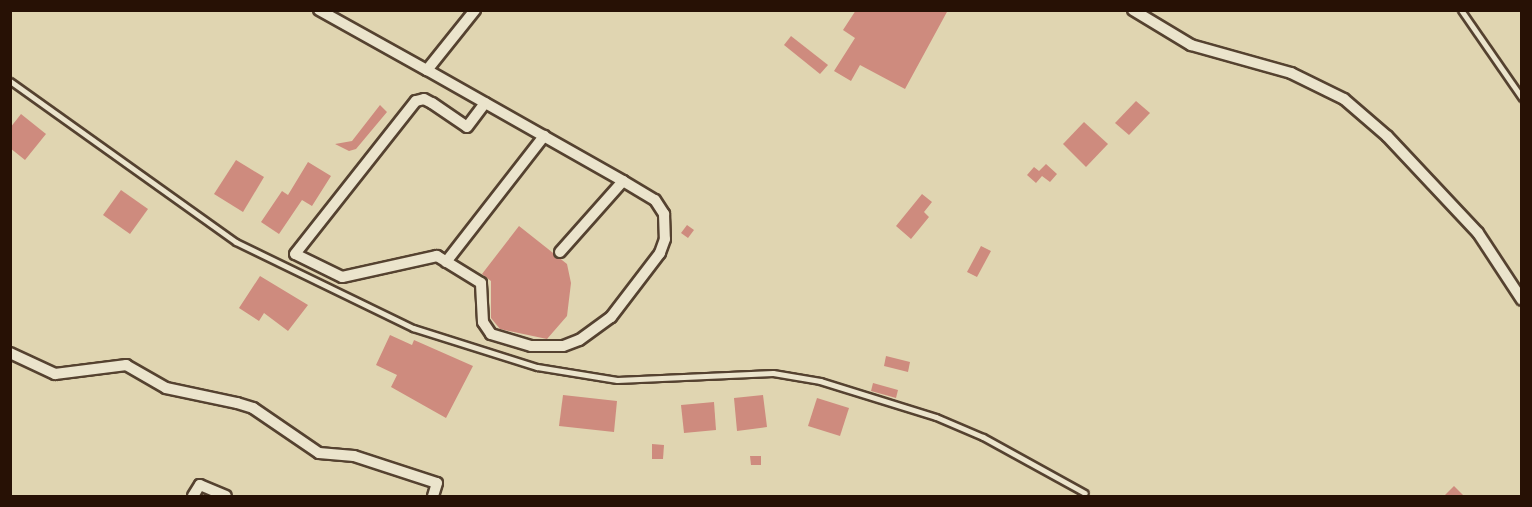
<!DOCTYPE html>
<style>
body{margin:0}
#map{position:relative;width:1532px;height:507px;overflow:hidden;background:#e0d5b1;font-family:"EB Garamond",serif}
div>[style]{position:absolute}
[style*='--x']{left:calc(var(--x)*1px);top:calc(var(--y)*1px);width:calc(var(--w)*1px);rotate:calc(var(--a)*1deg)}
.building>*{inset:0;background:#ce8b7e}
.roads{filter:drop-shadow(2px 0 #554230) drop-shadow(-2px 0 #554230) drop-shadow(0 2px #554230) drop-shadow(0 -2px #554230)}
.lane>*{height:5px;margin:-2.5px;padding:0 2.5px;transform-origin:2.5px;border-radius:2.5px;background:#ebe4cc}
.street>*{height:10px;margin:-5px;padding:0 5px;transform-origin:5px;border-radius:5px;background:#ebe4cc}
span{translate:-50% -50%;white-space:nowrap;text-align:center;line-height:1.15;-webkit-text-stroke:4.5px #ebe4cc;paint-order:stroke}
.frame{position:absolute;inset:0;border:12px solid #271105;pointer-events:none}
</style>
<div id="map">
<div class="building">
<div style="clip-path:polygon(856px 10px,948px 10px,905px 89px,860px 65px,851px 81px,834px 71px,855px 38px,843px 30px)"></div>
<div style="clip-path:polygon(791px 36px,828px 65px,820px 74px,784px 45px)"></div>
<div style="clip-path:polygon(1136px 101px,1150px 113px,1129px 135px,1115px 123px)"></div>
<div style="clip-path:polygon(380px 105px,387px 112px,356px 149px,349px 151px,335px 144px,352px 141px)"></div>
<div style="clip-path:polygon(21px 114px,46px 134px,25px 160px,10px 148px,10px 128px)"></div>
<div style="clip-path:polygon(1084px 122px,1108px 144px,1086px 167px,1063px 144px)"></div>
<div style="clip-path:polygon(236px 160px,264px 177px,243px 212px,214px 194px)"></div>
<div style="clip-path:polygon(308px 162px,331px 176px,312px 206px,302px 200px,279px 234px,261px 222px,282px 191px,288px 195px)"></div>
<div style="clip-path:polygon(1046px 164px,1057px 174px,1050px 182px,1042px 176px,1036px 183px,1027px 175px,1034px 167px,1039px 171px)"></div>
<div style="clip-path:polygon(121px 190px,148px 209px,130px 234px,103px 215px)"></div>
<div style="clip-path:polygon(922px 194px,932px 202px,924px 212px,929px 217px,911px 239px,896px 226px)"></div>
<div style="clip-path:polygon(687px 225px,694px 230px,688px 238px,681px 233px)"></div>
<div style="clip-path:polygon(519px 226px,567px 264px,571px 283px,567px 316px,547px 339px,500px 329px,491px 318px,491px 281px,482px 274px)"></div>
<div style="clip-path:polygon(981px 246px,991px 251px,977px 277px,967px 272px)"></div>
<div style="clip-path:polygon(260px 276px,308px 305px,288px 331px,264px 313px,259px 321px,239px 308px)"></div>
<div style="clip-path:polygon(390px 335px,412px 345px,414px 340px,473px 366px,446px 418px,391px 387px,397px 375px,376px 365px)"></div>
<div style="clip-path:polygon(886px 356px,910px 362px,908px 372px,884px 366px)"></div>
<div style="clip-path:polygon(873px 383px,898px 390px,896px 398px,871px 391px)"></div>
<div style="clip-path:polygon(563px 395px,617px 401px,614px 432px,559px 426px)"></div>
<div style="clip-path:polygon(763px 395px,767px 427px,737px 431px,734px 398px)"></div>
<div style="clip-path:polygon(817px 398px,849px 408px,840px 436px,808px 426px)"></div>
<div style="clip-path:polygon(714px 402px,716px 430px,684px 433px,681px 405px)"></div>
<div style="clip-path:polygon(652px 444px,664px 445px,663px 459px,652px 459px)"></div>
<div style="clip-path:polygon(750px 456px,761px 456px,761px 465px,751px 465px)"></div>
<div style="clip-path:polygon(1454px 486px,1464px 496px,1444px 496px)"></div>
</div>
<div class="roads">
<div class="lane">
<div style="--x:1461;--y:10;--w:107;--a:55.3"></div>
<div style="--x:10;--y:81;--w:277;--a:35.5"></div>
<div style="--x:236;--y:242;--w:197;--a:25.9"></div>
<div style="--x:413;--y:328;--w:130;--a:17.5"></div>
<div style="--x:537;--y:367;--w:81;--a:9.2"></div>
<div style="--x:617;--y:380;--w:156;--a:-2.6"></div>
<div style="--x:773;--y:373;--w:48;--a:9.7"></div>
<div style="--x:820;--y:381;--w:121;--a:17.2"></div>
<div style="--x:936;--y:417;--w:51;--a:23.1"></div>
<div style="--x:983;--y:437;--w:116;--a:28.8"></div>
</div>
<div class="street">
<div style="--x:319;--y:10;--w:124;--a:29.1"></div>
<div style="--x:427;--y:70;--w:77;--a:-51.3"></div>
<div style="--x:1133;--y:10;--w:68;--a:31.1"></div>
<div style="--x:1191;--y:45;--w:104;--a:15.6"></div>
<div style="--x:1291;--y:73;--w:59;--a:26.1"></div>
<div style="--x:1344;--y:99;--w:57;--a:40.7"></div>
<div style="--x:1387;--y:136;--w:133;--a:46.8"></div>
<div style="--x:1478;--y:233;--w:80;--a:56.7"></div>
<div style="--x:427;--y:70;--w:225;--a:29.5"></div>
<div style="--x:623;--y:181;--w:37;--a:31"></div>
<div style="--x:655;--y:200;--w:17;--a:57"></div>
<div style="--x:664;--y:214;--w:25;--a:88"></div>
<div style="--x:665;--y:239;--w:15;--a:110"></div>
<div style="--x:660;--y:253;--w:81;--a:127.4"></div>
<div style="--x:611;--y:317;--w:39;--a:144"></div>
<div style="--x:579;--y:340;--w:17;--a:159"></div>
<div style="--x:563;--y:346;--w:32;--a:180"></div>
<div style="--x:531;--y:346;--w:42;--a:-163.3"></div>
<div style="--x:491;--y:334;--w:14;--a:-124"></div>
<div style="--x:483;--y:322;--w:39;--a:-93"></div>
<div style="--x:481;--y:283;--w:52;--a:-148.5"></div>
<div style="--x:437;--y:256;--w:97;--a:167.5"></div>
<div style="--x:342;--y:277;--w:52;--a:-153.9"></div>
<div style="--x:295;--y:254;--w:195;--a:-51.7"></div>
<div style="--x:416;--y:101;--w:8;--a:-14"></div>
<div style="--x:424;--y:99;--w:9;--a:27"></div>
<div style="--x:432;--y:103;--w:42;--a:34.4"></div>
<div style="--x:467;--y:127;--w:30;--a:-53"></div>
<div style="--x:560;--y:252;--w:95;--a:-48.4"></div>
<div style="--x:446;--y:262;--w:160;--a:-52.1"></div>
<div style="--x:10;--y:353;--w:50;--a:25"></div>
<div style="--x:55;--y:374;--w:72;--a:-7.2"></div>
<div style="--x:126;--y:365;--w:46;--a:29.9"></div>
<div style="--x:166;--y:388;--w:73;--a:11.9"></div>
<div style="--x:237;--y:403;--w:17;--a:17"></div>
<div style="--x:253;--y:408;--w:80;--a:34.3"></div>
<div style="--x:319;--y:453;--w:35;--a:5"></div>
<div style="--x:354;--y:456;--w:87;--a:18"></div>
<div style="--x:437;--y:483;--w:14;--a:107"></div>
<div style="--x:193;--y:496;--w:13;--a:-58"></div>
<div style="--x:200;--y:485;--w:28;--a:23"></div>
</div>
</div>
<div class="frame"></div>
</div>
